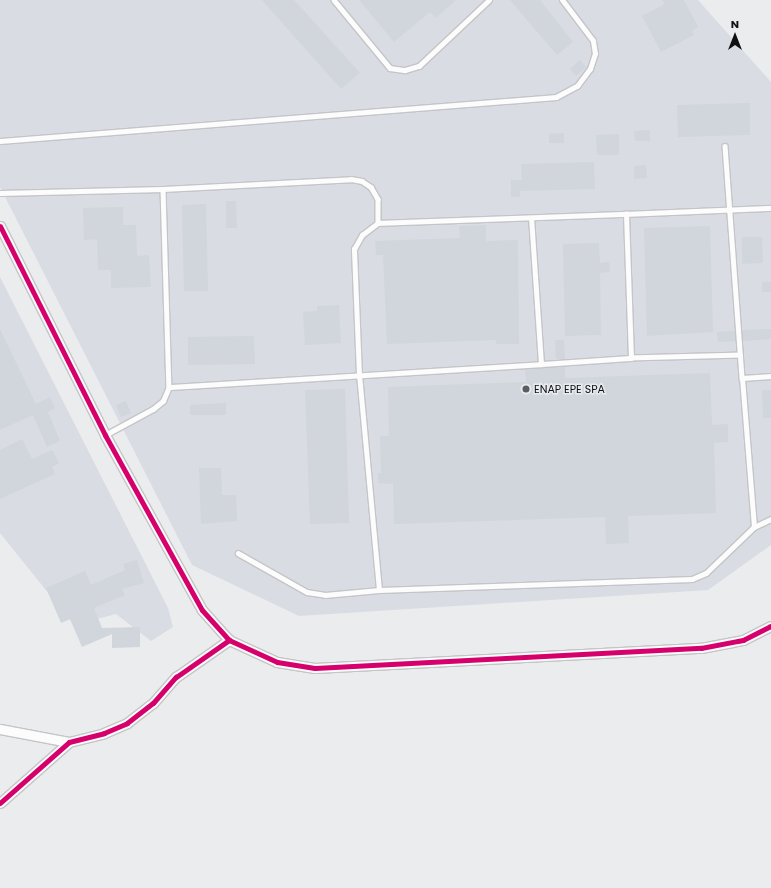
<!DOCTYPE html>
<style>
body{margin:0}
#map{position:relative;width:771px;height:888px;overflow:hidden;background:#eaecee;font-family:Poppins,sans-serif}
div>[style]{position:absolute}
[style*='--x']{left:calc(var(--x)*1px);top:calc(var(--y)*1px);width:calc(var(--w)*1px);rotate:calc(var(--a)*1deg)}
.built>*{inset:0;background:#d9dce3}
.building>*{inset:0;background:#d1d5dc}
.roads{filter:drop-shadow(1px 0 #c4c5c7) drop-shadow(-1px 0 #c4c5c7) drop-shadow(0 1px #c4c5c7) drop-shadow(0 -1px #c4c5c7)}
.lane>*{height:4.5px;margin:-2.25px;padding:0 2.25px;transform-origin:2.25px;border-radius:2.25px;background:#fcfcfc}
.street>*{height:9px;margin:-4.5px;padding:0 4.5px;transform-origin:4.5px;border-radius:4.5px;background:#fcfcfc}
.cycleway>*{height:5px;margin:-2.5px;padding:0 2.5px;transform-origin:2.5px;border-radius:2.5px;background:#d6006c}
.dots>*{width:11px;height:11px;translate:-50% -50%;box-sizing:border-box;border:2px solid #e8ebf0;border-radius:50%}
span{translate:-50% -50%;white-space:nowrap;text-align:center;line-height:1.15;-webkit-text-stroke:3px #e8ebf0;paint-order:stroke}
.poi-label{font-size:11px;color:#0f1012}
.left{translate:0 -50%;text-align:left}
.north{position:absolute;left:715px;top:16px;width:40px;height:40px;-webkit-text-stroke:3px #e8ebf0;paint-order:stroke;rotate:0deg;font-size:11px;font-weight:700;line-height:16px;text-align:center;color:#0f1012}
.north::after{content:'';display:block;margin:auto;width:14px;height:18px;background:#0f1012;clip-path:polygon(50% 0,100% 100%,50% 72%,0 100%)}
</style>
<div id="map">
<div class="built">
<div style="clip-path:polygon(0 0,698px 0,771px 82px,771px 545px,708px 590px,299px 616px,192px 565px,0 187px)"></div>
<div style="clip-path:polygon(0 277px,168px 608px,173px 627px,151px 641px,116px 614px,74px 625px,0 533px)"></div>
</div>
<div class="building">
<div style="clip-path:polygon(262px 0,294px 0,360px 73px,341px 89px)"></div>
<div style="clip-path:polygon(359px 0,456px 0,436px 18px,430px 12px,394px 42px)"></div>
<div style="clip-path:polygon(510px 0,540px 0,573px 42px,557px 55px)"></div>
<div style="clip-path:polygon(662px 0,684px 0,698px 27px,692px 31px,694px 35px,661px 52px,642px 16px,665px 4px)"></div>
<div style="clip-path:polygon(580px 60px,586px 67px,576px 76px,570px 69px)"></div>
<div style="clip-path:polygon(750px 103px,750px 135px,678px 137px,677px 105px)"></div>
<div style="clip-path:polygon(650px 130px,650px 141px,635px 141px,634px 131px)"></div>
<div style="clip-path:polygon(564px 133px,564px 143px,549px 143px,549px 134px)"></div>
<div style="clip-path:polygon(619px 134px,619px 155px,597px 155px,596px 135px)"></div>
<div style="clip-path:polygon(594px 162px,595px 189px,520px 191px,520px 197px,511px 197px,511px 180px,522px 180px,521px 164px)"></div>
<div style="clip-path:polygon(646px 165px,647px 178px,634px 179px,634px 166px)"></div>
<div style="clip-path:polygon(226px 201px,236px 201px,237px 228px,226px 228px)"></div>
<div style="clip-path:polygon(206px 204px,208px 291px,184px 291px,182px 205px)"></div>
<div style="clip-path:polygon(123px 207px,123px 225px,136px 225px,137px 256px,149px 255px,151px 287px,111px 288px,111px 270px,98px 270px,97px 239px,84px 240px,83px 208px)"></div>
<div style="clip-path:polygon(486px 225px,486px 241px,518px 240px,519px 344px,496px 344px,496px 340px,387px 344px,383px 255px,376px 255px,375px 241px,460px 238px,459px 226px)"></div>
<div style="clip-path:polygon(710px 226px,713px 332px,647px 336px,644px 228px)"></div>
<div style="clip-path:polygon(742px 237px,762px 237px,763px 263px,742px 264px)"></div>
<div style="clip-path:polygon(599px 243px,600px 263px,609px 262px,610px 272px,600px 273px,601px 335px,565px 336px,563px 244px)"></div>
<div style="clip-path:polygon(762px 282px,771px 282px,771px 292px,762px 292px)"></div>
<div style="clip-path:polygon(339px 305px,341px 343px,305px 345px,303px 312px,317px 311px,317px 306px)"></div>
<div style="clip-path:polygon(0 329px,36px 404px,50px 397px,55px 408px,48px 412px,60px 441px,47px 447px,33px 415px,0 430px)"></div>
<div style="clip-path:polygon(771px 329px,771px 339px,743px 341px,742px 330px)"></div>
<div style="clip-path:polygon(735px 331px,736px 341px,718px 342px,717px 332px)"></div>
<div style="clip-path:polygon(254px 336px,255px 364px,188px 365px,188px 337px)"></div>
<div style="clip-path:polygon(555px 340px,564px 340px,565px 359px,556px 359px)"></div>
<div style="clip-path:polygon(565px 366px,565px 378px,710px 373px,712px 425px,728px 424px,728px 442px,714px 443px,716px 513px,628px 516px,629px 543px,606px 544px,605px 517px,394px 524px,393px 484px,378px 483px,378px 473px,381px 473px,380px 436px,389px 436px,388px 387px,526px 382px,525px 369px)"></div>
<div style="clip-path:polygon(345px 389px,349px 523px,310px 524px,305px 390px)"></div>
<div style="clip-path:polygon(762px 390px,771px 390px,771px 418px,763px 418px)"></div>
<div style="clip-path:polygon(126px 401px,131px 413px,121px 417px,116px 405px)"></div>
<div style="clip-path:polygon(226px 403px,226px 415px,190px 415px,190px 405px)"></div>
<div style="clip-path:polygon(22px 439px,32px 459px,52px 450px,59px 463px,52px 467px,55px 474px,0 499px,0 450px)"></div>
<div style="clip-path:polygon(199px 468px,221px 468px,222px 495px,236px 495px,237px 521px,201px 524px)"></div>
<div style="clip-path:polygon(137px 560px,144px 583px,122px 589px,125px 595px,94px 608px,102px 628px,140px 627px,140px 647px,112px 648px,112px 634px,82px 647px,70px 619px,61px 623px,46px 588px,85px 571px,91px 585px,125px 570px,123px 564px)"></div>
</div>
<div class="roads">
<div class="lane">
<div style="--x:334;--y:0;--w:88;--a:50.5"></div>
<div style="--x:390;--y:68;--w:15;--a:8"></div>
<div style="--x:405;--y:70;--w:15;--a:-16"></div>
<div style="--x:419;--y:66;--w:96;--a:-43.3"></div>
<div style="--x:0;--y:141;--w:558;--a:-4.52"></div>
<div style="--x:556;--y:97;--w:24;--a:-28"></div>
<div style="--x:577;--y:86;--w:21;--a:-53"></div>
<div style="--x:590;--y:69;--w:16;--a:-72"></div>
<div style="--x:595;--y:54;--w:13;--a:-99"></div>
<div style="--x:593;--y:41;--w:51;--a:-127.1"></div>
<div style="--x:725;--y:146;--w:233;--a:85.8"></div>
<div style="--x:163;--y:189;--w:198;--a:88.3"></div>
<div style="--x:0;--y:193;--w:163;--a:-1.4"></div>
<div style="--x:163;--y:189;--w:188;--a:-3"></div>
<div style="--x:351;--y:179;--w:11;--a:10"></div>
<div style="--x:362;--y:181;--w:11;--a:34"></div>
<div style="--x:371;--y:187;--w:14;--a:60"></div>
<div style="--x:378;--y:199;--w:24;--a:90"></div>
<div style="--x:740;--y:355;--w:109;--a:178.4"></div>
<div style="--x:631;--y:358;--w:144;--a:-92"></div>
<div style="--x:626;--y:214;--w:145;--a:-2.4"></div>
<div style="--x:541;--y:364;--w:90;--a:-3.8"></div>
<div style="--x:105;--y:435;--w:55;--a:-28.4"></div>
<div style="--x:153;--y:409;--w:13;--a:-39"></div>
<div style="--x:163;--y:401;--w:15;--a:-67"></div>
<div style="--x:169;--y:387;--w:373;--a:-3.5"></div>
<div style="--x:541;--y:364;--w:146;--a:-93.9"></div>
<div style="--x:754;--y:527;--w:19;--a:-25"></div>
<div style="--x:238;--y:553;--w:79;--a:29.5"></div>
<div style="--x:307;--y:592;--w:18;--a:9"></div>
<div style="--x:325;--y:595;--w:54;--a:-5.3"></div>
<div style="--x:379;--y:590;--w:313;--a:-2"></div>
<div style="--x:692;--y:579;--w:15;--a:-23"></div>
<div style="--x:706;--y:573;--w:66;--a:-43.8"></div>
<div style="--x:754;--y:527;--w:149;--a:-94.6"></div>
<div style="--x:742;--y:378;--w:29;--a:-4"></div>
<div style="--x:379;--y:590;--w:216;--a:-95.3"></div>
<div style="--x:359;--y:375;--w:126;--a:-92.3"></div>
<div style="--x:354;--y:249;--w:16;--a:-60"></div>
<div style="--x:362;--y:235;--w:20;--a:-37"></div>
<div style="--x:378;--y:223;--w:248;--a:-2.1"></div>
</div>
<div class="street">
<div style="--x:0;--y:226;--w:234;--a:63.3"></div>
<div style="--x:105;--y:435;--w:200;--a:61"></div>
<div style="--x:202;--y:610;--w:40;--a:48"></div>
<div style="--x:229;--y:640;--w:53;--a:24.6"></div>
<div style="--x:277;--y:662;--w:38;--a:9"></div>
<div style="--x:315;--y:668;--w:387;--a:-3"></div>
<div style="--x:701;--y:648;--w:43;--a:-10.8"></div>
<div style="--x:743;--y:640;--w:31;--a:-27"></div>
<div style="--x:0;--y:729;--w:70;--a:10.7"></div>
<div style="--x:0;--y:803;--w:92;--a:-41.5"></div>
<div style="--x:69;--y:742;--w:36;--a:-14"></div>
<div style="--x:104;--y:733;--w:25;--a:-23"></div>
<div style="--x:127;--y:723;--w:33;--a:-38"></div>
<div style="--x:153;--y:703;--w:35;--a:-49"></div>
<div style="--x:176;--y:677;--w:65;--a:-34.9"></div>
</div>
</div>
<div class="cycleway">
<div style="--x:0;--y:226;--w:234;--a:63.3"></div>
<div style="--x:105;--y:435;--w:200;--a:61"></div>
<div style="--x:202;--y:610;--w:40;--a:48"></div>
<div style="--x:229;--y:640;--w:53;--a:24.6"></div>
<div style="--x:277;--y:662;--w:38;--a:9"></div>
<div style="--x:315;--y:668;--w:387;--a:-3"></div>
<div style="--x:701;--y:648;--w:43;--a:-10.8"></div>
<div style="--x:743;--y:640;--w:31;--a:-27"></div>
<div style="--x:0;--y:803;--w:92;--a:-41.5"></div>
<div style="--x:69;--y:742;--w:36;--a:-14"></div>
<div style="--x:104;--y:733;--w:25;--a:-23"></div>
<div style="--x:127;--y:723;--w:33;--a:-38"></div>
<div style="--x:153;--y:703;--w:35;--a:-49"></div>
<div style="--x:176;--y:677;--w:65;--a:-34.9"></div>
</div>
<div class="dots">
<div style="left:526px;top:389px;background:#5c5d5f"></div>
</div>
<div class="poi-label">
<span class="left" style="left:534px;top:389px">ENAP EPE SPA</span>
</div>
<div class="north">N</div>
</div>
